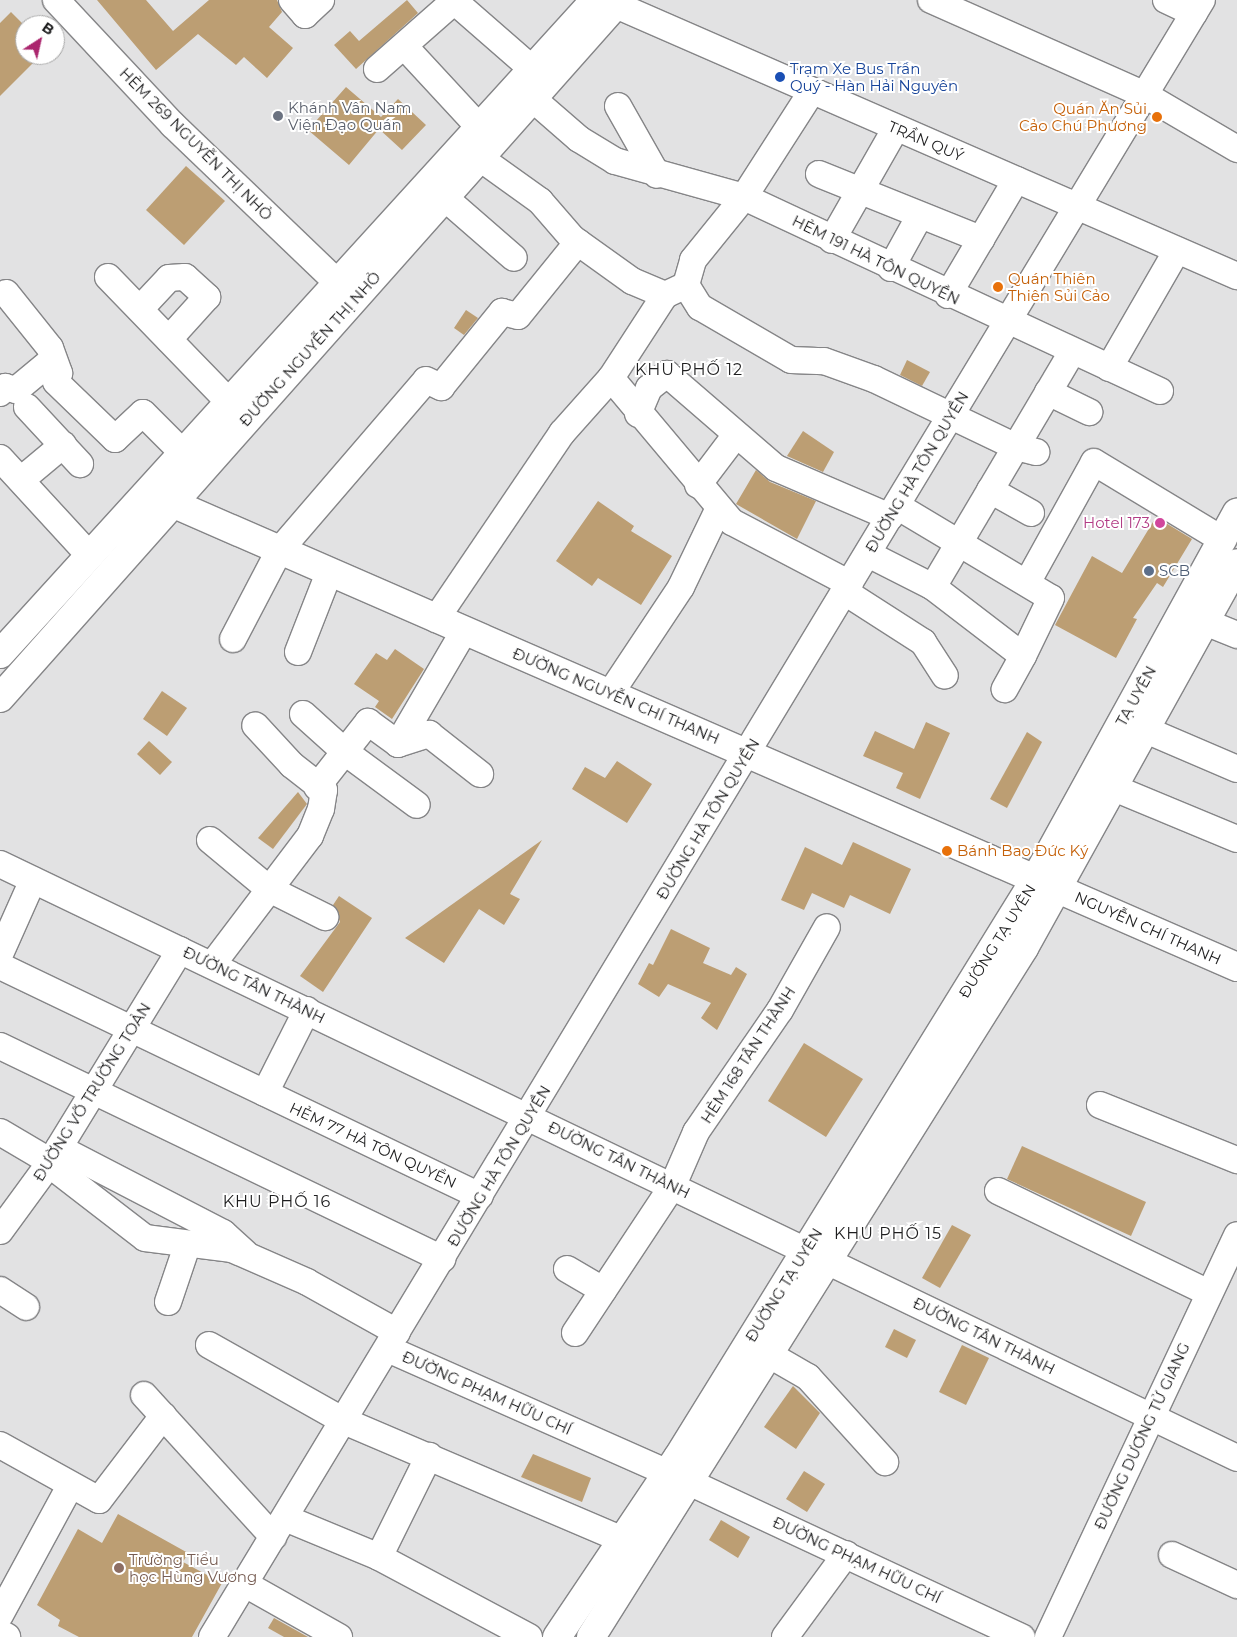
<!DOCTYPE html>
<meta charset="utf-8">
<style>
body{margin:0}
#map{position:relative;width:1237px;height:1637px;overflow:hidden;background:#e2e2e3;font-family:Montserrat,sans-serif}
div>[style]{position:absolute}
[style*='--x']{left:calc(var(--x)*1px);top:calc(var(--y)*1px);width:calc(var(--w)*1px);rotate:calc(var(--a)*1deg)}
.building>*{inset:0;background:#bc9e73}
.roads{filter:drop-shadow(1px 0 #858587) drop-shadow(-1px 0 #858587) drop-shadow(0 1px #858587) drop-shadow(0 -1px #858587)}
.minor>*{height:26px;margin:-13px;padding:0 13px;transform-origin:13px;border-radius:13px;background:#fff}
.major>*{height:28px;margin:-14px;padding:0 14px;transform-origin:14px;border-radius:14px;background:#fff}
.dots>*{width:14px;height:14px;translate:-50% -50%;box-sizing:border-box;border:2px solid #fff;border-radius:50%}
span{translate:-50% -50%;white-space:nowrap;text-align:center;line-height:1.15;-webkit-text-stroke:4px #fff;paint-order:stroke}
.transit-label{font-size:15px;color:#164399}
.left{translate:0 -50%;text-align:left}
.worship-label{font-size:15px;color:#5b616d}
.food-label{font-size:15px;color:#c56008}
.right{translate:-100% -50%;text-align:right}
.street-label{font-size:15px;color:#1e1e1f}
.hotel-label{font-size:15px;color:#b23c85}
.service-label{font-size:15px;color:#4e5e75}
.education-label{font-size:15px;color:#785e54}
.neighbourhood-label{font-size:16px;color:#1e1e1f;letter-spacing:1px}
.north{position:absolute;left:15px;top:15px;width:50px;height:50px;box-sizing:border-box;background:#fff;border:1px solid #a5a5a5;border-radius:50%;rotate:35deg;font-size:14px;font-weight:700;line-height:20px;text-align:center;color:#1e1e1f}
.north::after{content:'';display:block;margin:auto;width:18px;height:22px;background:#ab266e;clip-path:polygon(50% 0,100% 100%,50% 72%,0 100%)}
</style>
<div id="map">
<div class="building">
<div style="clip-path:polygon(97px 0,146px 0,173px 31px,209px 0,277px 0,282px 12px,269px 27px,293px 48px,267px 78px,244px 57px,236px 65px,198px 34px,156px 70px)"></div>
<div style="clip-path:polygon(407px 0,418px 13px,356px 69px,334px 45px,350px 31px,359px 41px)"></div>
<div style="clip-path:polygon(11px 12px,25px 26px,25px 55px,41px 55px,0 96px,0 23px)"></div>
<div style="clip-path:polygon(346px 87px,381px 117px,398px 99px,426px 125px,402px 150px,379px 129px,349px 165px,308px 130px)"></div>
<div style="clip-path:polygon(186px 166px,225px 201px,184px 245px,146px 210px)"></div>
<div style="clip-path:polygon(466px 310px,478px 318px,464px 335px,454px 328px)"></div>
<div style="clip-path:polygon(907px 360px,930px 372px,922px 386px,900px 375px)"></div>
<div style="clip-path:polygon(803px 431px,834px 452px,823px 472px,787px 456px)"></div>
<div style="clip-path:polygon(756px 470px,770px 482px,816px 501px,797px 539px,736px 504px)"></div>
<div style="clip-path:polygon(598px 501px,634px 526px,631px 531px,672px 556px,641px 605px,598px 578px,592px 586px,556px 561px)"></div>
<div style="clip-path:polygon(1156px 517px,1192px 539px,1163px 587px,1157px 583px,1133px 618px,1137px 619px,1116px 658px,1055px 625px,1092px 556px,1122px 573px)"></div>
<div style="clip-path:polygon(395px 649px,424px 669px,392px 719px,375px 707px,379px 701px,354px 684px,376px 653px,387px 660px)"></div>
<div style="clip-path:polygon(162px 691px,187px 708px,167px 736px,143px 719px)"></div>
<div style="clip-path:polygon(926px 722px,950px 733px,920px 799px,896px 788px,903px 773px,863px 756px,875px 731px,914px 749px)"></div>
<div style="clip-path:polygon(1027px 732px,1042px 742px,1007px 808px,990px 799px)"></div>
<div style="clip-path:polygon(149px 741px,172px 762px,160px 775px,137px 754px)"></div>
<div style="clip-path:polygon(617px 761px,652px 784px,627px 823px,572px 789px,585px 767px,605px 778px)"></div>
<div style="clip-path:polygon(298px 792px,307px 804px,273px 849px,258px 838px)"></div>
<div style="clip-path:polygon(542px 840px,510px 894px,520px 899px,504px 925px,479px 909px,444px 963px,405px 938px)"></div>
<div style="clip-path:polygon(853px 842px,911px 869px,890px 914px,850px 895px,844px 908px,812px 893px,804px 910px,781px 900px,805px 847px,842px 865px)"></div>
<div style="clip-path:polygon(339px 896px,372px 918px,323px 992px,300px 976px,340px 922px,333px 905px)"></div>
<div style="clip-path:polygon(671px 929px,710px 948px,703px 963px,731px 975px,736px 967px,747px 974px,717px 1030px,701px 1018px,711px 1003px,668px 984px,659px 997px,638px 984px,649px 963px,653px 965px)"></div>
<div style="clip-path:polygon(804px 1043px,863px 1079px,826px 1137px,768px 1101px)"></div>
<div style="clip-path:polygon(1022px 1146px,1146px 1202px,1131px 1236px,1007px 1179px)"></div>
<div style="clip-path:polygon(952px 1225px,971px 1235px,940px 1288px,922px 1278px)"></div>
<div style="clip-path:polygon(894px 1329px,916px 1340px,907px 1358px,885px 1347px)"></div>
<div style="clip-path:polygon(962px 1345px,989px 1358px,966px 1405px,939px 1392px)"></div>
<div style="clip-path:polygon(793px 1386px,820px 1413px,796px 1449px,764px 1427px)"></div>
<div style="clip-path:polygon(533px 1454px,591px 1478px,582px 1502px,521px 1477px)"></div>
<div style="clip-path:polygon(804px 1471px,825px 1484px,807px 1512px,786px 1499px)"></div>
<div style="clip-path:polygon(118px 1514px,188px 1553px,183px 1562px,222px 1583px,192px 1637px,79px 1637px,58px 1626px,60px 1620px,37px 1605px,78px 1529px,102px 1543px)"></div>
<div style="clip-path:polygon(721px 1520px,750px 1537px,738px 1558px,709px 1540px)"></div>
<div style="clip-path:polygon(274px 1618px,308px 1637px,284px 1637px,268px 1628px)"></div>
</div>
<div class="roads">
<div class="minor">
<div style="--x:56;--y:0;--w:171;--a:46.9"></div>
<div style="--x:173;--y:125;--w:231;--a:43.8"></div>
<div style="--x:292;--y:0;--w:20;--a:49"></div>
<div style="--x:305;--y:15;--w:22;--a:-43"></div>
<div style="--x:453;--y:0;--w:105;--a:41.1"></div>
<div style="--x:931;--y:0;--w:234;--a:23.9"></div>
<div style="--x:1145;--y:95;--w:107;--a:30.4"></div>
<div style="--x:1166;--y:0;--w:31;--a:25"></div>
<div style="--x:616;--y:5;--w:678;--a:23.58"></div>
<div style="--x:405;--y:47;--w:110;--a:47.2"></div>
<div style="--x:377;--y:69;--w:103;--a:-41.4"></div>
<div style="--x:518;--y:86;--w:81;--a:41"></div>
<div style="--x:579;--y:139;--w:42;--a:31.4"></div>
<div style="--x:615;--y:161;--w:134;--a:15.6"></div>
<div style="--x:744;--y:197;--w:459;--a:25"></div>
<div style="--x:618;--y:106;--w:79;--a:60.5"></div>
<div style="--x:480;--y:158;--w:74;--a:35.6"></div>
<div style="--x:540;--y:201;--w:49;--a:49.1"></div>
<div style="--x:572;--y:238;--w:74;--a:35.6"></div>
<div style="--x:632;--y:281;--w:36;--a:23"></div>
<div style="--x:819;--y:174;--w:175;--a:21.9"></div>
<div style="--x:445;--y:198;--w:91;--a:41"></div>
<div style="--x:832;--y:240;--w:129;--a:-60.3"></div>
<div style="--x:891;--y:268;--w:58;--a:-61.2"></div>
<div style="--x:108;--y:277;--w:177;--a:45.9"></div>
<div style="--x:686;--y:285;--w:26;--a:58"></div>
<div style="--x:700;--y:307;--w:105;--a:30.2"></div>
<div style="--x:791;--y:360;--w:33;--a:2"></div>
<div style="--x:824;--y:361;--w:53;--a:19.8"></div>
<div style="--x:874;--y:379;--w:157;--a:25.6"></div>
<div style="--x:1016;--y:447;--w:21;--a:14"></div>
<div style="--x:6;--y:293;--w:70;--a:51.3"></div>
<div style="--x:50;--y:348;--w:27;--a:70"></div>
<div style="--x:59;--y:373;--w:9;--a:108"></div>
<div style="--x:56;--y:382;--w:82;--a:44"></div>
<div style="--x:115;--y:439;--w:38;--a:-43"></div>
<div style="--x:143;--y:413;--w:59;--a:45"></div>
<div style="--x:948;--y:295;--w:134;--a:-59.4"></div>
<div style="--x:140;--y:309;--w:42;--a:-46.9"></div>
<div style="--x:169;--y:278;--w:16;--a:-4"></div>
<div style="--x:185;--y:277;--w:30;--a:42"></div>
<div style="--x:207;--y:297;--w:57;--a:132.1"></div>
<div style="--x:1109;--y:368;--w:136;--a:-60"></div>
<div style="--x:611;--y:378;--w:188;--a:50"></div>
<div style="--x:732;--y:522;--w:133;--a:27.7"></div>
<div style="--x:1048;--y:392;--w:46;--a:26"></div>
<div style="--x:0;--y:393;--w:8;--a:-50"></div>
<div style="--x:5;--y:387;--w:11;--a:15"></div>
<div style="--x:16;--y:390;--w:45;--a:-39.6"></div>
<div style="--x:27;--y:407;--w:78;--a:47.1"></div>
<div style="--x:638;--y:414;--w:28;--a:-67"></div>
<div style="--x:649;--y:388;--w:23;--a:-38"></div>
<div style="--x:667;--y:374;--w:144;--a:40.8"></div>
<div style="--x:776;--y:468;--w:124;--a:23.3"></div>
<div style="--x:0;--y:458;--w:133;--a:47.4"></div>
<div style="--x:21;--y:480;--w:55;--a:-39.8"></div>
<div style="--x:698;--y:485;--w:61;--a:-52.9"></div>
<div style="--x:990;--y:490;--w:47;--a:29.3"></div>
<div style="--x:897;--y:506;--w:179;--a:30.9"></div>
<div style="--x:1051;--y:598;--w:64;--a:115.8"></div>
<div style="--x:868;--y:554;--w:73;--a:26.9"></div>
<div style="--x:933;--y:587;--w:113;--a:37.5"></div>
<div style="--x:1023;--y:656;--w:38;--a:119"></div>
<div style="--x:1027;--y:583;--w:138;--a:-61"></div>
<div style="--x:1094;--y:462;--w:151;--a:31.2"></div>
<div style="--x:933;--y:587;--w:273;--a:-59.4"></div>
<div style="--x:845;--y:592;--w:93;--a:32.7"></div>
<div style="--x:923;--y:642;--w:40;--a:57.1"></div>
<div style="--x:436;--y:619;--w:225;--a:-55.9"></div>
<div style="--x:562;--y:433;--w:74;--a:-48.3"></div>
<div style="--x:611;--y:378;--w:99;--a:-57"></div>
<div style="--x:665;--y:295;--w:23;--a:-25"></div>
<div style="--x:686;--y:285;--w:26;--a:-74"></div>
<div style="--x:693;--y:260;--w:81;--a:-51"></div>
<div style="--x:744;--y:197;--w:126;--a:-57.3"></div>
<div style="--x:1205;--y:622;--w:35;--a:22"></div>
<div style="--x:233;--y:639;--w:99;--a:-62.4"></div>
<div style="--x:279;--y:551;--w:225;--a:-49.3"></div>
<div style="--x:426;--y:380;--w:17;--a:25"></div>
<div style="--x:441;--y:387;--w:97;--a:-50.9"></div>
<div style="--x:502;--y:312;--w:16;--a:14"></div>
<div style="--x:518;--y:316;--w:95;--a:-51"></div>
<div style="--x:298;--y:652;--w:85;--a:-68.6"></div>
<div style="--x:610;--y:694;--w:128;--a:-56.4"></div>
<div style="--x:681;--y:587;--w:85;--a:-64.3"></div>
<div style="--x:303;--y:714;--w:57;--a:42.1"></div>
<div style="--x:345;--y:752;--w:89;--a:36.4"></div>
<div style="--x:1146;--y:730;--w:99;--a:23.2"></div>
<div style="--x:398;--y:744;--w:131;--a:-59.7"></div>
<div style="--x:398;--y:744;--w:33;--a:-18"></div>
<div style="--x:429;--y:734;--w:65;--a:38.1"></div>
<div style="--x:317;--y:787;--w:83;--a:-51.9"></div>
<div style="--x:368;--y:722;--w:37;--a:36"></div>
<div style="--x:1114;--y:788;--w:133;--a:22.5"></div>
<div style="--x:210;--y:840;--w:77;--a:39.7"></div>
<div style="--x:269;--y:889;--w:63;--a:26.6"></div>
<div style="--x:0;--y:864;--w:1372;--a:25.65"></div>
<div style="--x:0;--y:954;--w:81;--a:-66"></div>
<div style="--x:212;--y:965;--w:162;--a:-52.8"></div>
<div style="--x:310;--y:836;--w:29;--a:-68"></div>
<div style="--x:321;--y:809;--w:19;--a:-81"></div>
<div style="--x:324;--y:790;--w:41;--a:-142"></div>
<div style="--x:292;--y:765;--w:54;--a:-132.8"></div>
<div style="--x:0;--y:966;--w:532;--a:25.6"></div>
<div style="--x:0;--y:1046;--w:491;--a:25.7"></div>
<div style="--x:265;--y:1093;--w:93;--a:-63.2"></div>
<div style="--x:1100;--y:1105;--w:148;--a:21.9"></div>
<div style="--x:0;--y:1132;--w:59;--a:30.5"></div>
<div style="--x:59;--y:1148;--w:185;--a:27.4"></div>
<div style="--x:223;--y:1233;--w:30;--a:42"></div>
<div style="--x:49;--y:1164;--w:121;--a:37.6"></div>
<div style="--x:145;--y:1238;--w:88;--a:7.2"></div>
<div style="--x:232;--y:1249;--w:82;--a:23.7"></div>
<div style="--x:307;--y:1282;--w:103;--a:29.1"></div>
<div style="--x:998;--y:1191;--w:234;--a:25.8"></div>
<div style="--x:0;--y:1231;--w:83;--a:-53.8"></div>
<div style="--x:49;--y:1164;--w:251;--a:-58.5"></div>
<div style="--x:567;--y:1269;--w:42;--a:30.3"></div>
<div style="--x:0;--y:1290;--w:31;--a:33"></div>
<div style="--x:168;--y:1302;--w:59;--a:-71.3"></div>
<div style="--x:575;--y:1333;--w:178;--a:-56.5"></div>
<div style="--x:673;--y:1185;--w:58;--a:-66.5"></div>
<div style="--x:696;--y:1132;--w:148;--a:-55.5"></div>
<div style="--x:780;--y:1010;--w:95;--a:-60.5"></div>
<div style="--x:209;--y:1345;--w:155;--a:29.4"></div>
<div style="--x:344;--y:1421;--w:303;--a:23.1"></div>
<div style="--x:388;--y:1349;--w:306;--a:23.9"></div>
<div style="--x:768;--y:1354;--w:46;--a:29.9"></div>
<div style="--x:808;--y:1377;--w:115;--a:47.8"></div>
<div style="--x:144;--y:1395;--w:192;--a:47.7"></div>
<div style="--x:0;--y:1445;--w:113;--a:29.1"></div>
<div style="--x:99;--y:1500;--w:106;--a:-52.7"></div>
<div style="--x:691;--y:1483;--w:365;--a:25"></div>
<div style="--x:285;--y:1518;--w:102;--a:22.5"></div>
<div style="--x:379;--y:1557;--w:170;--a:28.1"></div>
<div style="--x:1172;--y:1555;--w:72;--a:24.8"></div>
<div style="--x:379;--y:1557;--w:113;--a:-63.7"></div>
<div style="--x:245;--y:1584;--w:108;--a:29.4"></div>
<div style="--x:0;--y:1615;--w:147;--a:-61.5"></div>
<div style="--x:212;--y:1637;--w:1913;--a:-58.84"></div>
<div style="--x:785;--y:1637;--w:103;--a:-53.7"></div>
<div style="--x:1048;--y:1637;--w:444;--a:-64.8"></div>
</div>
<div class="major">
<div style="--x:149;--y:493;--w:1187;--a:23.54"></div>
<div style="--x:0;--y:654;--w:884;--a:-47.7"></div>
<div style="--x:0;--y:698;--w:934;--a:-48.39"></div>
<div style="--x:0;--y:1634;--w:7;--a:27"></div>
<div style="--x:557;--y:1637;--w:217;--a:-56.1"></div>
<div style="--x:678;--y:1457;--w:681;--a:-58.27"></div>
<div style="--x:1036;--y:878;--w:417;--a:-61.2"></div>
<div style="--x:591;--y:1637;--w:814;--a:-57.85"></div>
<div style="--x:1024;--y:948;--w:440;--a:-61"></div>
</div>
</div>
<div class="dots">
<div style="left:780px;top:77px;background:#1a4fb4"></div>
<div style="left:278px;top:116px;background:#6b7280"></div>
<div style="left:1157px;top:117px;background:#e8710a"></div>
<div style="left:998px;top:287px;background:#e8710a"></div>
<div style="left:1160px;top:523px;background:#d1479c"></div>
<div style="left:1149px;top:571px;background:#5c6f8a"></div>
<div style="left:947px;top:851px;background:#e8710a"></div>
<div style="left:119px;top:1568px;background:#8d6e63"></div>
</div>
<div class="transit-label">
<span class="left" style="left:790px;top:77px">Trạm Xe Bus Trần<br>Quý - Hàn Hải Nguyên</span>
</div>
<div class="worship-label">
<span class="left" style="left:288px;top:116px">Khánh Vân Nam<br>Viện Đạo Quán</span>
</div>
<div class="food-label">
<span class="right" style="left:1147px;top:117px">Quán Ăn Sủi<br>Cảo Chú Phương</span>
<span class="left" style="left:1008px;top:287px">Quán Thiên<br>Thiên Sủi Cảo</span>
<span class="left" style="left:957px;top:851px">Bánh Bao Đức Ký</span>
</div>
<div class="street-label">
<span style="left:926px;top:141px;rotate:23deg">TRẦN QUÝ</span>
<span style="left:196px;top:144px;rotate:45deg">HẺM 269 NGUYỄN THỊ NHỎ</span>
<span style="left:876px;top:260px;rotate:26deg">HẺM 191 HÀ TÔN QUYỀN</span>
<span style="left:310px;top:349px;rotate:-48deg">ĐƯỜNG NGUYỄN THỊ NHỎ</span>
<span style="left:917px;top:472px;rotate:-59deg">ĐƯỜNG HÀ TÔN QUYỀN</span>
<span style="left:616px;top:696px;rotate:23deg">ĐƯỜNG NGUYỄN CHÍ THANH</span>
<span style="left:1136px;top:696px;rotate:-61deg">TẠ UYÊN</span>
<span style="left:708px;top:819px;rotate:-59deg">ĐƯỜNG HÀ TÔN QUYỀN</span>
<span style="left:1148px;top:928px;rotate:24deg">NGUYỄN CHÍ THANH</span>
<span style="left:997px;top:941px;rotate:-58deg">ĐƯỜNG TẠ UYÊN</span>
<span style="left:254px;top:985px;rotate:26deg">ĐƯỜNG TÂN THÀNH</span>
<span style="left:748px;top:1055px;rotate:-57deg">HẺM 168 TÂN THÀNH</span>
<span style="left:92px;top:1092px;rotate:-58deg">ĐƯỜNG VÕ TRƯỜNG TOẢN</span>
<span style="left:373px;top:1145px;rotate:25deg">HẺM 77 HÀ TÔN QUYỀN</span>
<span style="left:619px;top:1160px;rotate:26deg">ĐƯỜNG TÂN THÀNH</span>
<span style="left:499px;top:1166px;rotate:-59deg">ĐƯỜNG HÀ TÔN QUYỀN</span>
<span style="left:784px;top:1285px;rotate:-58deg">ĐƯỜNG TẠ UYÊN</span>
<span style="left:984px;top:1336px;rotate:26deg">ĐƯỜNG TÂN THÀNH</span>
<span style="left:487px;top:1393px;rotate:24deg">ĐƯỜNG PHẠM HỮU CHÍ</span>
<span style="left:1142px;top:1436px;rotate:-65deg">ĐƯỜNG DƯƠNG TỬ GIANG</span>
<span style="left:857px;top:1560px;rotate:25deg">ĐƯỜNG PHẠM HỮU CHÍ</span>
</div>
<div class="hotel-label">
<span class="right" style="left:1150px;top:523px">Hotel 173</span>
</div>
<div class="service-label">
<span class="left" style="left:1159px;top:571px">SCB</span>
</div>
<div class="education-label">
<span class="left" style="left:129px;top:1568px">Trường Tiểu<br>học Hùng Vương</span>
</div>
<div class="neighbourhood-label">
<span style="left:689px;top:370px">KHU PHỐ 12</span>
<span style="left:277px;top:1202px">KHU PHỐ 16</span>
<span style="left:888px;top:1234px">KHU PHỐ 15</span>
</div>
<div class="north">B</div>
</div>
